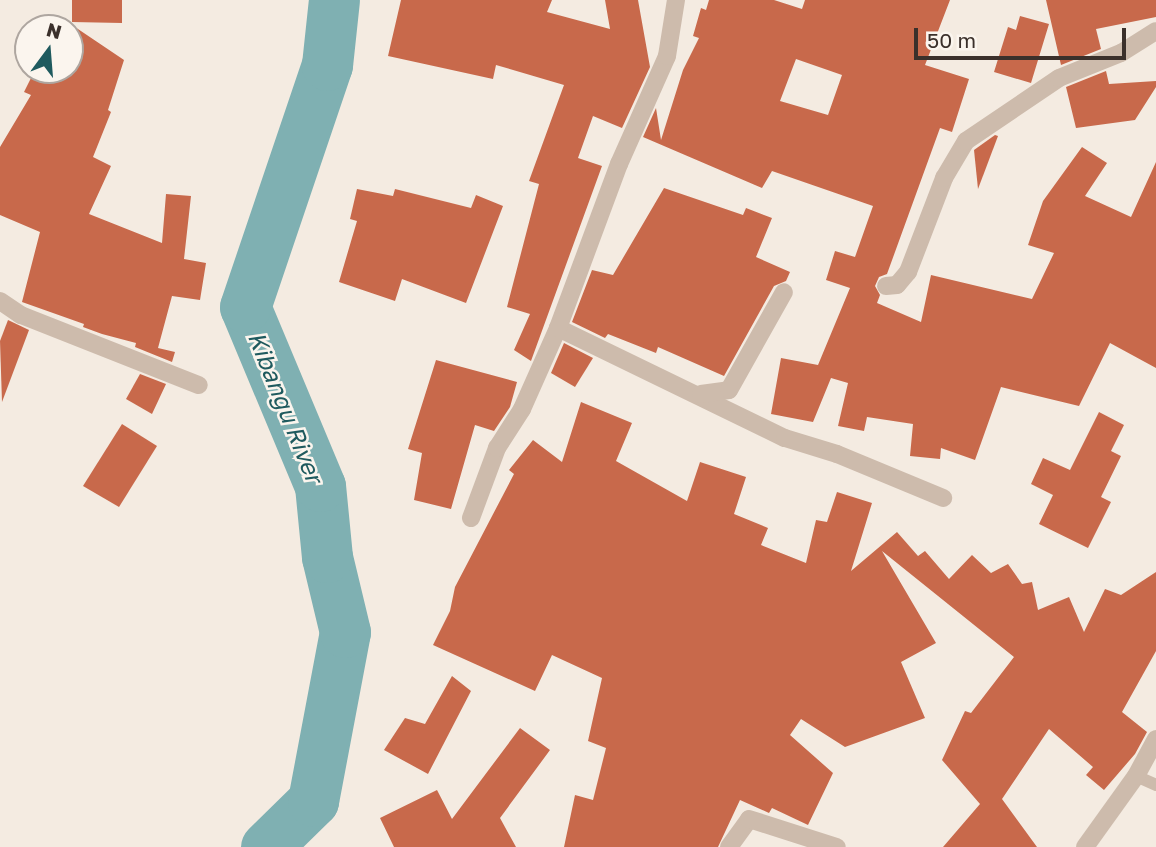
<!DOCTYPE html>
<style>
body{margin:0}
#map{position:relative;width:1156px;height:847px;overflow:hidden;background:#f4ebe1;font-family:"Golos Text",sans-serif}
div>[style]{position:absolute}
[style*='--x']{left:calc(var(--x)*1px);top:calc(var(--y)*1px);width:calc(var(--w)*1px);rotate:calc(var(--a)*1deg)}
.river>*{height:51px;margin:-25.5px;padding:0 25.5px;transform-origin:25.5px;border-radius:25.5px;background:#7fb0b2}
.building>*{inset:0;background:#c8694b}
.lane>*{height:12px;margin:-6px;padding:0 6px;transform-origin:6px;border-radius:6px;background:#cdbbac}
.street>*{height:18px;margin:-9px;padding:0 9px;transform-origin:9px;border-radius:9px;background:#cdbbac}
span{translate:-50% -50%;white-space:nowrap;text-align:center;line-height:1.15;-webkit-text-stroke:5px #fbf5ee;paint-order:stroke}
.water-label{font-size:24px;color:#1f5a5e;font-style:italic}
.north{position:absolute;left:14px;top:14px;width:70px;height:70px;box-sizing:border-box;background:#fbf5ee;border:2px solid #aea6a0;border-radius:50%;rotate:16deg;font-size:19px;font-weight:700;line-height:28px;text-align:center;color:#3b302b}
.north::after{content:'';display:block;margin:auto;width:24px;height:32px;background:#1f5a5e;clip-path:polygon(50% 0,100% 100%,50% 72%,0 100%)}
.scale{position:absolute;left:914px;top:28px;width:212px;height:32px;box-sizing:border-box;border:4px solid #3b302b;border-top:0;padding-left:9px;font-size:21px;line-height:24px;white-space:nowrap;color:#3b302b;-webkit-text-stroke:5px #fbf5ee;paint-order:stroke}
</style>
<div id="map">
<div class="river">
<div style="--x:266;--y:847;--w:66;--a:-44.4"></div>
<div style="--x:313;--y:801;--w:172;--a:-79.3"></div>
<div style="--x:345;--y:632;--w:77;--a:-103.5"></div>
<div style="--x:327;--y:557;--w:71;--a:-95.6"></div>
<div style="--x:320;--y:486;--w:194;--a:-112.7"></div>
<div style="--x:245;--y:307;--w:256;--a:-71.3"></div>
<div style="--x:327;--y:65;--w:65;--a:-83.9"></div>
</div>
<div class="building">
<div style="clip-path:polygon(72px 0,122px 0,122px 23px,72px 22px)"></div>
<div style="clip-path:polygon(401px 0,552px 0,547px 12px,610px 29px,605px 0,638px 0,650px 67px,622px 128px,593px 116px,578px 158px,602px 166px,531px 361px,514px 350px,530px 314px,507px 307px,539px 184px,529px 181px,564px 85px,496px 65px,493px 79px,388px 56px)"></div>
<div style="clip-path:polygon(evenodd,709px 0,774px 0,802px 9px,805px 0,950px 0,925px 65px,969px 79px,952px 132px,940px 128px,887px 274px,879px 277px,875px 286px,880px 295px,877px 303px,921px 322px,931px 275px,1032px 299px,1054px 253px,1028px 245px,1043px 201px,1082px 147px,1107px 163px,1085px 196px,1131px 217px,1156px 162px,1156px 368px,1110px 343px,1079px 406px,1001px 387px,975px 460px,941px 448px,940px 459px,910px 456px,913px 424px,867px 417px,864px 431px,838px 426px,848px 383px,831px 378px,813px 422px,771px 414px,781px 358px,818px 365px,850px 288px,826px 280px,835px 251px,855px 257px,873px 206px,772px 171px,762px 188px,643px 137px,656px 108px,661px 140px,683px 70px,699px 38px,693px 36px,701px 8px,706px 10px,709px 0,796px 59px,842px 75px,828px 115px,780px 101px,796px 59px)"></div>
<div style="clip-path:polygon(1046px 0,1156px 0,1156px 17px,1096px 29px,1101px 49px,1061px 65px)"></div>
<div style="clip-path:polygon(1020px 16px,1049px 24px,1031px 83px,994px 72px,1008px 27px,1016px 30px)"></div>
<div style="clip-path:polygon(72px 25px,124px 60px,108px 110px,111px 112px,93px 157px,111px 166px,89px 214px,162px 243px,166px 194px,191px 196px,184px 259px,206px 263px,200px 300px,172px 296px,158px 348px,175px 352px,172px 362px,135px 347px,136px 343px,102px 334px,83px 327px,84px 324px,22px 302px,40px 232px,0 215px,0 147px,31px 95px,24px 92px,35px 70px,72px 72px)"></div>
<div style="clip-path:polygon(1106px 71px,1109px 84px,1156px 81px,1156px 87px,1135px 120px,1076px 128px,1066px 87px)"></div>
<div style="clip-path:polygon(995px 135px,998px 136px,978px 189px,974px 150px)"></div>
<div style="clip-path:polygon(664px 188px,743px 215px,746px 208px,772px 218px,756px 257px,790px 272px,786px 281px,774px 286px,724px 376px,658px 347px,656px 353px,608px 334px,605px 338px,572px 322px,592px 270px,613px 275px)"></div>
<div style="clip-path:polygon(357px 189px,393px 196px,395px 189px,471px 208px,476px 195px,503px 206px,466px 303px,402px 279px,395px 301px,339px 282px,357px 221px,350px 219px)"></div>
<div style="clip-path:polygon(8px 320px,29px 330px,2px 402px,0 341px)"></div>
<div style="clip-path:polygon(564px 343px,593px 358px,575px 387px,551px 373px)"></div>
<div style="clip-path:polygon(436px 360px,517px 382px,510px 407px,494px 431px,475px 425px,451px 509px,414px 500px,422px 453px,408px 449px)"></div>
<div style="clip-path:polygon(140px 374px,166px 384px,152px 414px,126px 399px)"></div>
<div style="clip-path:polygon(581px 402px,632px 423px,616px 461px,687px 501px,700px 462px,746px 477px,734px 514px,768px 528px,761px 545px,806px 563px,816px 520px,827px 522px,837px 492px,872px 503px,851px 571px,897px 532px,918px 556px,925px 551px,949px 579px,972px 555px,991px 573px,1008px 564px,1022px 584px,1032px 582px,1038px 610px,1069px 597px,1084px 632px,1105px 589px,1121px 595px,1156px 572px,1156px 651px,1122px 712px,1147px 732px,1135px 754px,1104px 790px,1086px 775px,1093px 767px,1049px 729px,1002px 799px,1037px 847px,943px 847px,980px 804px,942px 760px,965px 711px,971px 713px,1014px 657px,882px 551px,936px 643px,901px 662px,925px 718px,845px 747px,801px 719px,790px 735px,833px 773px,808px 825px,772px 808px,769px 813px,740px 800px,718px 847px,564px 847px,575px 795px,593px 800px,606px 748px,588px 741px,602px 678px,552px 655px,535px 691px,433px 645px,450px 611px,455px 587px,514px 474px,509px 470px,533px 440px,562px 462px)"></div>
<div style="clip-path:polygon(1099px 412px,1124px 425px,1111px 451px,1121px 456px,1101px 497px,1111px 502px,1088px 548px,1039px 524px,1053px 495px,1031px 484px,1043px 458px,1070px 470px)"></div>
<div style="clip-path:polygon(122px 424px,157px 446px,119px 507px,83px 486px)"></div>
<div style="clip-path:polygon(452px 676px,471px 691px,428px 774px,384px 750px,405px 718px,425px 724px)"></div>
<div style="clip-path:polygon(520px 728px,550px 750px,500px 818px,516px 847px,394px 847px,380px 818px,437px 790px,452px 819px)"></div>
</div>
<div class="lane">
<div style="--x:1136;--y:776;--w:22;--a:24"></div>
</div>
<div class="street">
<div style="--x:886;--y:286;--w:11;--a:-5"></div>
<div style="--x:897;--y:285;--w:17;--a:-50"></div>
<div style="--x:908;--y:272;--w:101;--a:-69"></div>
<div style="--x:944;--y:178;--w:43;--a:-59.3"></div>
<div style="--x:966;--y:141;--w:112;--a:-34.1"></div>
<div style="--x:1059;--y:78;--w:67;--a:-22"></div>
<div style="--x:1121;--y:53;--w:41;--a:-32.2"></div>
<div style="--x:0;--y:301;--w:25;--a:34"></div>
<div style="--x:21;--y:315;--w:191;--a:21.5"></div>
<div style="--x:558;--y:328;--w:252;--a:25.9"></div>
<div style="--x:785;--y:438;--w:54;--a:17.1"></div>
<div style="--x:837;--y:454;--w:115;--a:22.5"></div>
<div style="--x:701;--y:394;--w:28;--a:-8"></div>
<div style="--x:729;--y:390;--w:112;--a:-60.7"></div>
<div style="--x:471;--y:518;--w:75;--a:-69.6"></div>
<div style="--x:497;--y:448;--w:46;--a:-57.3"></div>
<div style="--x:522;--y:409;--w:89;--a:-66"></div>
<div style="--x:558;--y:328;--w:175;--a:-69.6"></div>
<div style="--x:619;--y:164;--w:118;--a:-66"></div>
<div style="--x:667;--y:56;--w:57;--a:-80.9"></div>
<div style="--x:729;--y:847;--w:34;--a:-54"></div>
<div style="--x:749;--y:819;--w:92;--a:17.7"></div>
<div style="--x:1085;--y:847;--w:87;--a:-54.3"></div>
<div style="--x:1136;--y:776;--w:42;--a:-61.6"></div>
</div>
<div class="water-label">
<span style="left:286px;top:407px;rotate:68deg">Kibangu River</span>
</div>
<div class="north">N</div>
<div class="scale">50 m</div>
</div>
